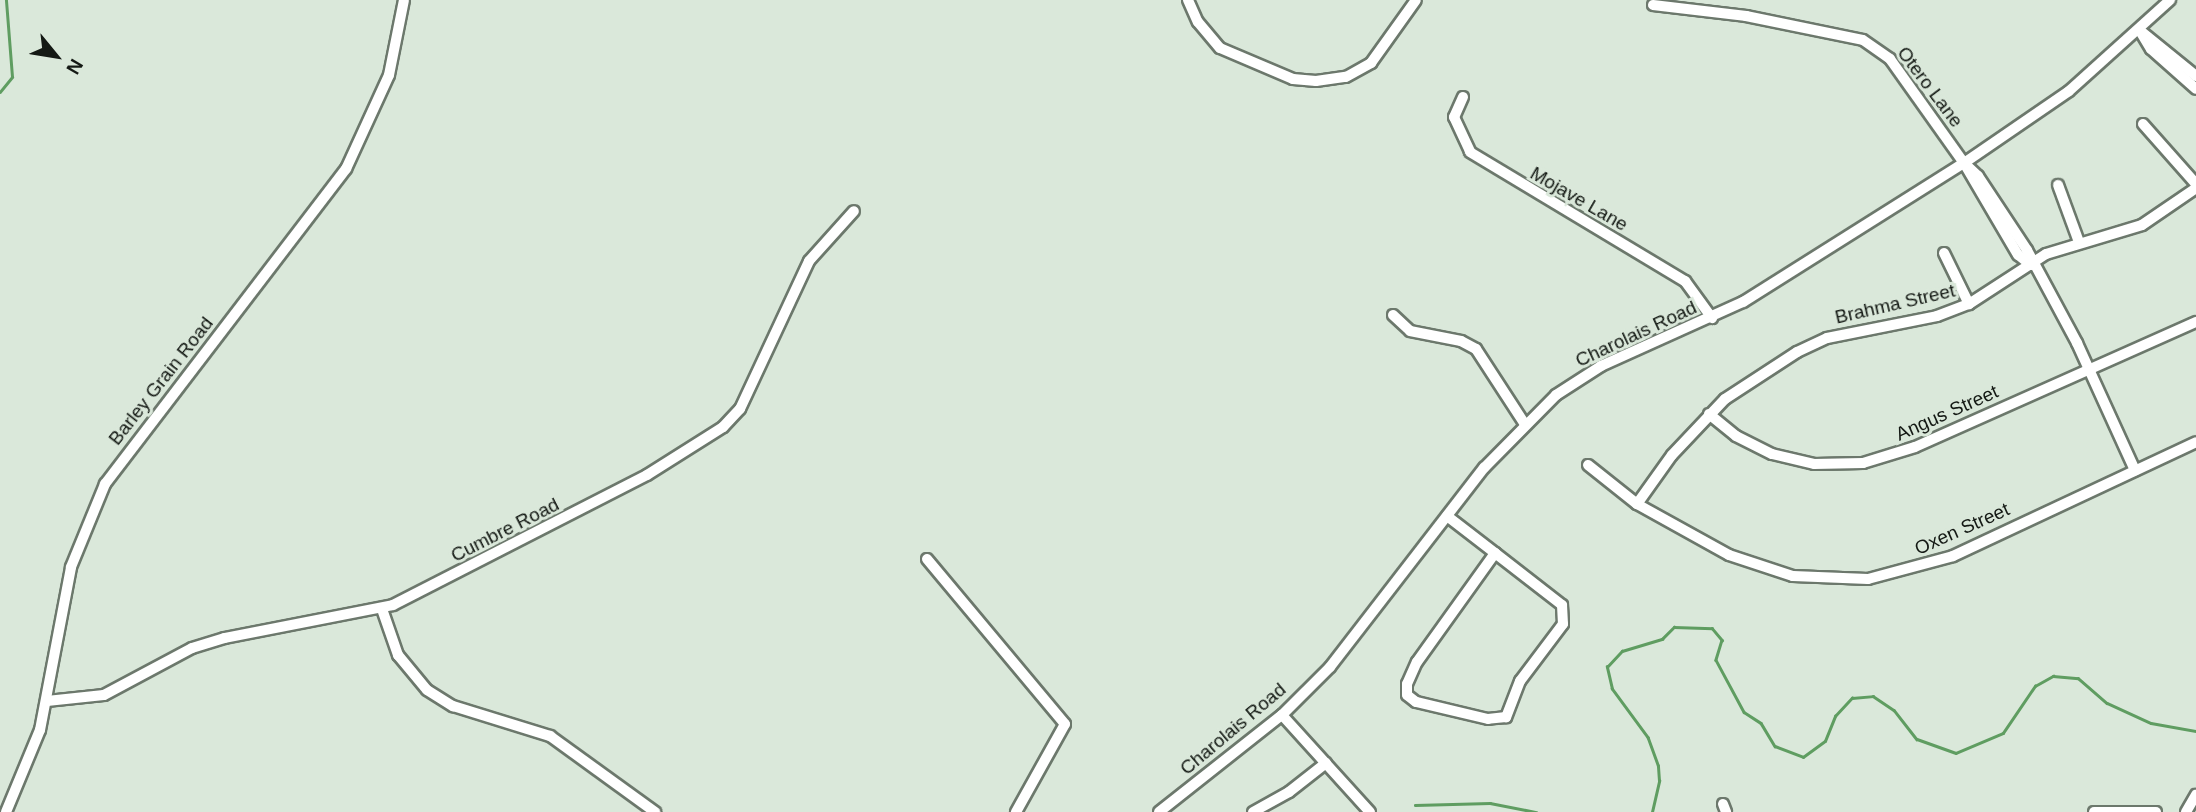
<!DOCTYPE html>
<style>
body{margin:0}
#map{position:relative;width:2196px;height:812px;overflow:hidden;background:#dae8da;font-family:Helvetica,sans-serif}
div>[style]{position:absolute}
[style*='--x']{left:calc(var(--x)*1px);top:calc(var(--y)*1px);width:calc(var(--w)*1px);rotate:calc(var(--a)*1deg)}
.stream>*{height:2.5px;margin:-1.25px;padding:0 1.25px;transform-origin:1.25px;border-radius:1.25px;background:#5f9d61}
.roads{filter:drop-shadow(2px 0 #6c786c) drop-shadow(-2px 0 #6c786c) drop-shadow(0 2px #6c786c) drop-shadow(0 -2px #6c786c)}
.minor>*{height:10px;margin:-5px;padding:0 5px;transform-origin:5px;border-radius:5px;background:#fff}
span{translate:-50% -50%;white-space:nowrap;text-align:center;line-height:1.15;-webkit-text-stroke:6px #dae8da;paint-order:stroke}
.street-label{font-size:19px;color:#141914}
.north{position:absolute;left:21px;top:21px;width:70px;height:70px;-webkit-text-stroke:5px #dae8da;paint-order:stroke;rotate:120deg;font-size:19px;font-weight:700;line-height:28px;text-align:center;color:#141914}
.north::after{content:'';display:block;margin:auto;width:24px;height:32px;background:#141914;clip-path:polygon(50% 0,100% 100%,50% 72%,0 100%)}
</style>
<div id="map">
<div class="stream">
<div style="--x:0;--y:92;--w:19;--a:-51"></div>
<div style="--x:12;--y:77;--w:77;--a:-94.5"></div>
<div style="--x:1415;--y:805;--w:75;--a:-1.5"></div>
<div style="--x:1490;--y:803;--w:47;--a:11.1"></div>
<div style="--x:1652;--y:812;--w:32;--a:-77"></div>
<div style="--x:1659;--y:781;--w:15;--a:-94"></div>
<div style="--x:1658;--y:766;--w:30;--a:-110"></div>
<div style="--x:1648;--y:738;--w:61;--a:-126.3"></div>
<div style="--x:1612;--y:689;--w:23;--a:-103"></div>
<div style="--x:1607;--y:667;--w:22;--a:-47"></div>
<div style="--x:1622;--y:651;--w:42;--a:-16.7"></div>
<div style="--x:1662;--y:639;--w:17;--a:-45"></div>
<div style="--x:1674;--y:627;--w:38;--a:2"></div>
<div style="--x:1712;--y:628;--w:16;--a:50"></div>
<div style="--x:1722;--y:640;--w:21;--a:107"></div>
<div style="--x:1716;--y:660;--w:59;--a:61.7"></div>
<div style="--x:1744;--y:712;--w:20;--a:33"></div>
<div style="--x:1761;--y:723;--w:27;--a:59"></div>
<div style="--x:1775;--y:746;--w:30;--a:21"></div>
<div style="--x:1803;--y:757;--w:27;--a:-36"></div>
<div style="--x:1825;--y:741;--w:27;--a:-68"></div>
<div style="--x:1835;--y:716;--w:25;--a:-47"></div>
<div style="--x:1852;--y:698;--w:21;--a:-5"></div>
<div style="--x:1873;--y:696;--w:25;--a:34"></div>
<div style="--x:1894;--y:710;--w:37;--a:52"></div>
<div style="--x:1917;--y:739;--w:41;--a:19.7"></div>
<div style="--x:1956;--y:753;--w:51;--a:-23.1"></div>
<div style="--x:2003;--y:733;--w:57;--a:-55.8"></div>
<div style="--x:2035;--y:686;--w:21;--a:-29"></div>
<div style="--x:2053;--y:676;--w:25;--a:5"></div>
<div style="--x:2078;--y:678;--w:38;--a:41"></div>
<div style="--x:2107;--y:703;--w:48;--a:24.4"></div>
<div style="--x:2151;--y:723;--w:46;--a:10.1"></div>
</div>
<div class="roads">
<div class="minor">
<div style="--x:1188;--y:0;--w:24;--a:66"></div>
<div style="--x:1198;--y:22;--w:34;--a:50"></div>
<div style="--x:1220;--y:48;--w:79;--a:23"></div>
<div style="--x:1293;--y:79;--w:23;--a:5"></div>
<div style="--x:1316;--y:81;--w:30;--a:-8"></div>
<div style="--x:1346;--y:77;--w:29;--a:-29"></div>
<div style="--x:1371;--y:63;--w:77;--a:-54.5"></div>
<div style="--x:1653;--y:5;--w:94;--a:6.7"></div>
<div style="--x:1746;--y:16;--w:119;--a:11.6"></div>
<div style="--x:1863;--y:40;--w:33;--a:35"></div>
<div style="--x:1890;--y:59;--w:128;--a:54.6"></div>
<div style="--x:2140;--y:31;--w:21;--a:59"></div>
<div style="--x:2151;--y:49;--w:60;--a:41.6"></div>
<div style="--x:2142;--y:32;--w:70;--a:39.2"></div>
<div style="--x:1463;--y:97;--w:22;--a:114"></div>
<div style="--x:1454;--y:117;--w:38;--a:65"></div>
<div style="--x:1470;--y:152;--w:251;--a:31"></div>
<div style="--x:1685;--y:281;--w:46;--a:53.9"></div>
<div style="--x:2143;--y:124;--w:80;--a:48.5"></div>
<div style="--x:2058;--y:185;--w:61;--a:69.8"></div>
<div style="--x:1944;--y:253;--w:57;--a:63.9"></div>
<div style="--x:2031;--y:265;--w:16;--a:-142"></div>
<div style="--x:2018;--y:255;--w:107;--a:-120.4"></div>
<div style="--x:1964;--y:163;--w:19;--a:43"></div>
<div style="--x:1978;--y:176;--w:89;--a:56.5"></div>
<div style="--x:2027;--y:250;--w:106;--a:61.7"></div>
<div style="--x:2077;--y:343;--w:140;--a:65.5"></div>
<div style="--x:1393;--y:315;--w:23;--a:43"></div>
<div style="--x:1410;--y:331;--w:52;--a:11.1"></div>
<div style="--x:1461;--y:341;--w:17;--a:28"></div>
<div style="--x:1476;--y:349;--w:88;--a:57"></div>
<div style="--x:1709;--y:414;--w:35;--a:39"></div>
<div style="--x:1736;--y:436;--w:40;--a:26.6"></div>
<div style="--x:1772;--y:454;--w:43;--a:13.4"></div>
<div style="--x:1814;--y:464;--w:49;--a:-1.2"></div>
<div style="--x:1863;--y:463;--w:54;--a:-17.1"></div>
<div style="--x:1915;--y:447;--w:308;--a:-24"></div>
<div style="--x:1588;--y:465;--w:63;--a:38.5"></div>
<div style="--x:1637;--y:504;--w:105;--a:29"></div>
<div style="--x:1729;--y:555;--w:67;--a:18.2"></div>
<div style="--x:1793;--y:576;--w:75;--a:2.3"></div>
<div style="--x:1868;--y:579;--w:88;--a:-15.1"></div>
<div style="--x:1953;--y:556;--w:268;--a:-25.1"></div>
<div style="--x:1637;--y:504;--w:60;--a:-54.5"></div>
<div style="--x:1672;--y:455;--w:77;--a:-46.6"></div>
<div style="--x:1725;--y:399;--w:86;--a:-33.1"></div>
<div style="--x:1797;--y:352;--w:33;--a:-25"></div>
<div style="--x:1827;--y:338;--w:112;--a:-11.3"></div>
<div style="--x:1937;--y:316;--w:34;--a:-21"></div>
<div style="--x:1969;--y:304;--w:92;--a:-33"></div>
<div style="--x:2046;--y:254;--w:100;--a:-16.8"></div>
<div style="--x:2142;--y:225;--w:65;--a:-34.4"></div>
<div style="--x:1447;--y:516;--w:61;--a:37.6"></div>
<div style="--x:1495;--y:553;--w:85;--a:37.8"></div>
<div style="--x:1562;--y:605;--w:19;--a:87"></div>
<div style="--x:1563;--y:624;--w:71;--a:127"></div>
<div style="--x:1520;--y:681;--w:39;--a:111"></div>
<div style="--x:1506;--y:717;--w:18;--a:174"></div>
<div style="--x:1488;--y:719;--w:74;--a:-166.7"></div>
<div style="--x:1416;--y:702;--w:11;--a:-142"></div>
<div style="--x:1407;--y:695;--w:11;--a:-90"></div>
<div style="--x:1407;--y:684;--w:24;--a:-66"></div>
<div style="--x:1417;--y:662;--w:134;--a:-54.4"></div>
<div style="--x:927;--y:559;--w:215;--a:50.1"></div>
<div style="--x:1065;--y:724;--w:101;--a:119.1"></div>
<div style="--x:382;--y:609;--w:49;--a:70.8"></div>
<div style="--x:398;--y:655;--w:45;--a:50.4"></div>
<div style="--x:427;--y:690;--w:31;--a:32"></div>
<div style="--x:453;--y:706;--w:102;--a:17.2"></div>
<div style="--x:550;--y:736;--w:130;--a:35.9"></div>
<div style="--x:47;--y:701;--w:57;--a:-6"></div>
<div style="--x:104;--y:695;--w:100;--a:-28.1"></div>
<div style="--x:192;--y:648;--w:34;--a:-17"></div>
<div style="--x:225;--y:638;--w:171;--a:-11.1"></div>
<div style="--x:393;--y:605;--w:285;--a:-27.1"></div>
<div style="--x:647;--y:475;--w:90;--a:-32.3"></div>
<div style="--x:723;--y:427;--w:25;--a:-47"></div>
<div style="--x:740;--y:409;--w:163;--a:-65"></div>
<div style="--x:809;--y:261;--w:67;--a:-48"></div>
<div style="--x:1282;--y:715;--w:131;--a:47.8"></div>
<div style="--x:1723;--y:804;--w:9;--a:69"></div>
<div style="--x:6;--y:812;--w:89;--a:-67.5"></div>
<div style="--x:40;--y:730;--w:166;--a:-79.2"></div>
<div style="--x:71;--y:567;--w:90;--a:-67.7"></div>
<div style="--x:105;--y:484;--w:397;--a:-52.6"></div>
<div style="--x:346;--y:169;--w:103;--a:-65.4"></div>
<div style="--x:389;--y:75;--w:76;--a:-78.7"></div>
<div style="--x:1159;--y:812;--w:157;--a:-38.3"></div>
<div style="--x:1282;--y:715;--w:68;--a:-45"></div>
<div style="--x:1330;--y:667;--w:252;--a:-52.3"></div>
<div style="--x:1484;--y:468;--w:103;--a:-45.4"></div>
<div style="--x:1556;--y:395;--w:54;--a:-32.8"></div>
<div style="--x:1601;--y:366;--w:156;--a:-24.3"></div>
<div style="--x:1743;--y:302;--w:261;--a:-32.2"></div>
<div style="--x:1964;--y:163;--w:127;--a:-34.4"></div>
<div style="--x:2069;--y:91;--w:136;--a:-42"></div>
<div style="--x:1253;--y:812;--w:41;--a:-29.1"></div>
<div style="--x:1289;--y:792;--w:47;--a:-38.1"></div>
<div style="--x:2094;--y:812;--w:62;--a:0"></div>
<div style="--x:2186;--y:812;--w:20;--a:-60"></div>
</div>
</div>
<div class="street-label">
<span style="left:1930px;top:87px;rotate:53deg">Otero Lane</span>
<span style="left:1579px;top:199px;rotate:30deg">Mojave Lane</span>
<span style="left:1895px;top:304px;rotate:-13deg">Brahma Street</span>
<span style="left:1636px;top:334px;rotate:-25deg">Charolais Road</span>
<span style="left:161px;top:381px;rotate:-52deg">Barley Grain Road</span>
<span style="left:1947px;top:413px;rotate:-24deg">Angus Street</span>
<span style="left:1962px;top:529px;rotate:-24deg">Oxen Street</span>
<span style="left:505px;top:530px;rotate:-27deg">Cumbre Road</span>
<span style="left:1233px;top:729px;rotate:-40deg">Charolais Road</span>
</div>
<div class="north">N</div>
</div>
